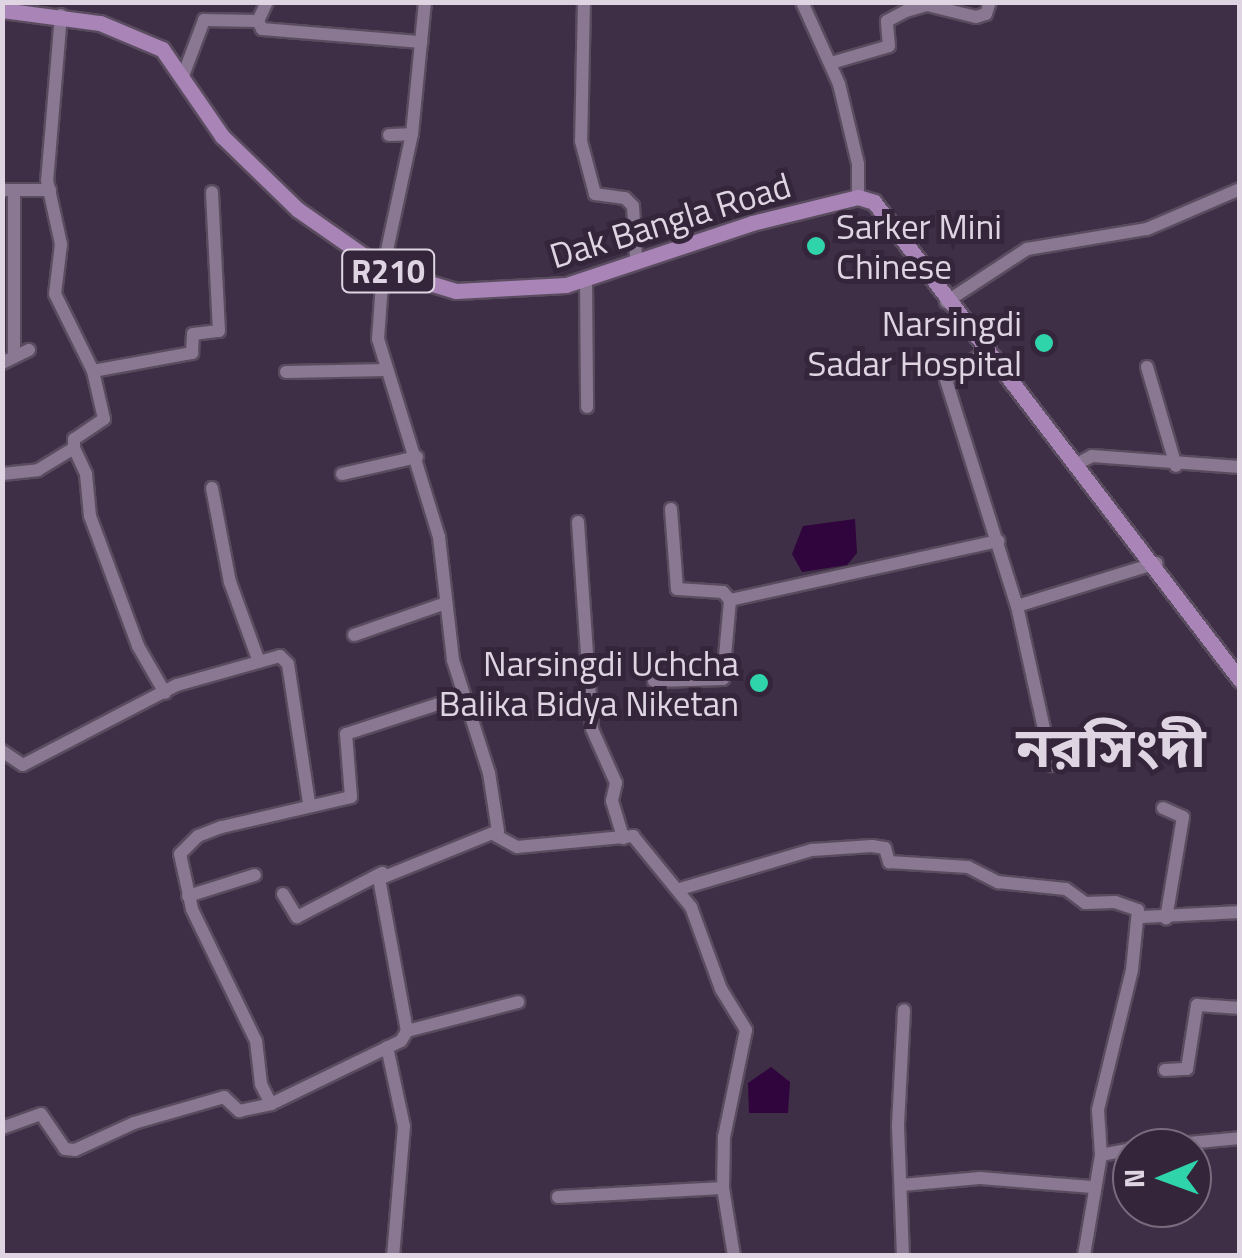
<!DOCTYPE html>
<meta charset="utf-8">
<style>
body{margin:0}
#map{position:relative;width:1242px;height:1258px;overflow:hidden;background:#3f2f46;font-family:"Titillium Web","Noto Sans Bengali",sans-serif}
div>[style]{position:absolute}
[style*='--x']{left:calc(var(--x)*1px);top:calc(var(--y)*1px);width:calc(var(--w)*1px);rotate:calc(var(--a)*1deg)}
.water>*{inset:0;background:#30043d}
.roads{filter:drop-shadow(2px 0 #5a4c5f) drop-shadow(-2px 0 #5a4c5f) drop-shadow(0 2px #5a4c5f) drop-shadow(0 -2px #5a4c5f)}
.minor>*{height:12px;margin:-6px;padding:0 6px;transform-origin:6px;border-radius:6px;background:#8a7791}
.major>*{height:15px;margin:-7.5px;padding:0 7.5px;transform-origin:7.5px;border-radius:7.5px;background:#a984b7}
.dots>*{width:28px;height:28px;translate:-50% -50%;box-sizing:border-box;border:5px solid #35253b;border-radius:50%}
span{translate:-50% -50%;white-space:nowrap;text-align:center;line-height:1.15;-webkit-text-stroke:10px #35253b;paint-order:stroke}
.shield-label span{padding:2px 8px;background:#35253b;border:2px solid;border-radius:8px;-webkit-text-stroke-width:0}
.shield-label{font-size:32px;color:#ded4e2;font-weight:700}
.street-label{font-size:35px;color:#ded4e2}
.poi-label{font-size:35px;color:#ded4e2}
.left{translate:0 -50%;text-align:left}
.right{translate:-100% -50%;text-align:right}
.town-label{font-size:55px;color:#ded4e2;font-weight:700}
.frame{position:absolute;inset:0;border:5px solid #ded4e2;pointer-events:none}
.north{position:absolute;left:1112px;top:1128px;width:100px;height:100px;box-sizing:border-box;background:#35253b;border:2px solid #796b7e;border-radius:50%;rotate:269deg;font-size:28px;font-weight:700;line-height:40px;text-align:center;color:#ded4e2}
.north::after{content:'';display:block;margin:auto;width:35px;height:45px;background:#30d4aa;clip-path:polygon(50% 0,100% 100%,50% 72%,0 100%)}
</style>
<div id="map">
<div class="water">
<div style="clip-path:polygon(855px 519px,857px 553px,847px 565px,802px 572px,792px 554px,803px 526px)"></div>
<div style="clip-path:polygon(771px 1067px,790px 1082px,788px 1113px,749px 1113px,748px 1083px)"></div>
</div>
<div class="roads">
<div class="minor">
<div style="--x:584;--y:2;--w:139;--a:91.2"></div>
<div style="--x:581;--y:141;--w:55;--a:75.2"></div>
<div style="--x:595;--y:194;--w:30;--a:8"></div>
<div style="--x:625;--y:198;--w:11;--a:45"></div>
<div style="--x:633;--y:206;--w:51;--a:86.6"></div>
<div style="--x:802;--y:2;--w:90;--a:65.7"></div>
<div style="--x:839;--y:84;--w:82;--a:76.6"></div>
<div style="--x:858;--y:164;--w:33;--a:90"></div>
<div style="--x:61;--y:15;--w:166;--a:94.8"></div>
<div style="--x:47;--y:180;--w:66;--a:77.7"></div>
<div style="--x:61;--y:244;--w:50;--a:96.8"></div>
<div style="--x:55;--y:294;--w:86;--a:63.7"></div>
<div style="--x:93;--y:371;--w:49;--a:77.1"></div>
<div style="--x:104;--y:419;--w:36;--a:146"></div>
<div style="--x:74;--y:439;--w:9;--a:90"></div>
<div style="--x:258;--y:21;--w:9;--a:63"></div>
<div style="--x:262;--y:29;--w:160;--a:4.7"></div>
<div style="--x:831;--y:63;--w:60;--a:-16.3"></div>
<div style="--x:889;--y:46;--w:25;--a:-95"></div>
<div style="--x:887;--y:21;--w:21;--a:-28"></div>
<div style="--x:906;--y:11;--w:22;--a:-16"></div>
<div style="--x:927;--y:5;--w:50;--a:13.8"></div>
<div style="--x:976;--y:17;--w:10;--a:-17"></div>
<div style="--x:986;--y:14;--w:13;--a:-72"></div>
<div style="--x:183;--y:76;--w:60;--a:-69.4"></div>
<div style="--x:204;--y:20;--w:54;--a:1.1"></div>
<div style="--x:258;--y:21;--w:21;--a:-65"></div>
<div style="--x:389;--y:135;--w:23;--a:-2"></div>
<div style="--x:2;--y:190;--w:48;--a:0"></div>
<div style="--x:586;--y:280;--w:127;--a:89.5"></div>
<div style="--x:946;--y:302;--w:97;--a:-33.2"></div>
<div style="--x:1027;--y:249;--w:122;--a:-9.5"></div>
<div style="--x:1147;--y:229;--w:101;--a:-23.3"></div>
<div style="--x:990;--y:348;--w:54;--a:144"></div>
<div style="--x:946;--y:380;--w:237;--a:72.6"></div>
<div style="--x:1017;--y:606;--w:163;--a:77.6"></div>
<div style="--x:14;--y:357;--w:167;--a:-90"></div>
<div style="--x:2;--y:363;--w:30;--a:-26"></div>
<div style="--x:1147;--y:367;--w:103;--a:73.7"></div>
<div style="--x:93;--y:371;--w:101;--a:-10.3"></div>
<div style="--x:192;--y:353;--w:19;--a:-87"></div>
<div style="--x:193;--y:334;--w:26;--a:-7"></div>
<div style="--x:219;--y:331;--w:139;--a:-92.9"></div>
<div style="--x:286;--y:372;--w:101;--a:-1.1"></div>
<div style="--x:1075;--y:465;--w:19;--a:-28"></div>
<div style="--x:1092;--y:456;--w:148;--a:4.3"></div>
<div style="--x:2;--y:474;--w:36;--a:-6"></div>
<div style="--x:38;--y:470;--w:42;--a:-31.4"></div>
<div style="--x:74;--y:448;--w:29;--a:65"></div>
<div style="--x:86;--y:474;--w:42;--a:84.6"></div>
<div style="--x:90;--y:516;--w:139;--a:69.7"></div>
<div style="--x:138;--y:646;--w:54;--a:60.1"></div>
<div style="--x:342;--y:474;--w:77;--a:-12.8"></div>
<div style="--x:212;--y:488;--w:96;--a:79.2"></div>
<div style="--x:230;--y:582;--w:82;--a:70"></div>
<div style="--x:671;--y:509;--w:80;--a:85.7"></div>
<div style="--x:677;--y:589;--w:46;--a:3.7"></div>
<div style="--x:723;--y:592;--w:11;--a:49"></div>
<div style="--x:578;--y:522;--w:207;--a:86.1"></div>
<div style="--x:592;--y:729;--w:59;--a:66"></div>
<div style="--x:616;--y:783;--w:18;--a:103"></div>
<div style="--x:612;--y:801;--w:39;--a:73"></div>
<div style="--x:1017;--y:606;--w:146;--a:-17.1"></div>
<div style="--x:354;--y:635;--w:97;--a:-19.2"></div>
<div style="--x:654;--y:681;--w:69;--a:-1.7"></div>
<div style="--x:723;--y:679;--w:79;--a:-84.9"></div>
<div style="--x:730;--y:600;--w:275;--a:-12.4"></div>
<div style="--x:2;--y:751;--w:25;--a:34"></div>
<div style="--x:23;--y:765;--w:174;--a:-27.5"></div>
<div style="--x:177;--y:685;--w:107;--a:-15.7"></div>
<div style="--x:280;--y:656;--w:11;--a:45"></div>
<div style="--x:288;--y:664;--w:141;--a:81.4"></div>
<div style="--x:1163;--y:808;--w:22;--a:24"></div>
<div style="--x:1183;--y:817;--w:103;--a:99.5"></div>
<div style="--x:495;--y:835;--w:25;--a:29"></div>
<div style="--x:517;--y:847;--w:117;--a:-5.4"></div>
<div style="--x:633;--y:836;--w:92;--a:50.8"></div>
<div style="--x:691;--y:907;--w:87;--a:69.9"></div>
<div style="--x:721;--y:989;--w:48;--a:58.6"></div>
<div style="--x:746;--y:1030;--w:109;--a:101.6"></div>
<div style="--x:724;--y:1137;--w:51;--a:91.1"></div>
<div style="--x:723;--y:1188;--w:69;--a:80.8"></div>
<div style="--x:680;--y:889;--w:138;--a:-16.5"></div>
<div style="--x:812;--y:850;--w:60;--a:-3.8"></div>
<div style="--x:872;--y:846;--w:13;--a:9"></div>
<div style="--x:885;--y:848;--w:15;--a:74"></div>
<div style="--x:889;--y:862;--w:79;--a:3.6"></div>
<div style="--x:968;--y:867;--w:34;--a:27"></div>
<div style="--x:998;--y:882;--w:68;--a:5.9"></div>
<div style="--x:1066;--y:889;--w:24;--a:36"></div>
<div style="--x:1085;--y:903;--w:30;--a:-2"></div>
<div style="--x:1115;--y:902;--w:24;--a:19"></div>
<div style="--x:1138;--y:910;--w:60;--a:95.7"></div>
<div style="--x:1132;--y:970;--w:144;--a:103.7"></div>
<div style="--x:1098;--y:1110;--w:45;--a:86.2"></div>
<div style="--x:1101;--y:1155;--w:102;--a:99.6"></div>
<div style="--x:283;--y:894;--w:27;--a:59"></div>
<div style="--x:297;--y:917;--w:96;--a:-27.4"></div>
<div style="--x:188;--y:896;--w:70;--a:-17.4"></div>
<div style="--x:1142;--y:917;--w:98;--a:-2.9"></div>
<div style="--x:407;--y:1031;--w:115;--a:-14.6"></div>
<div style="--x:387;--y:1047;--w:81;--a:77.9"></div>
<div style="--x:404;--y:1126;--w:130;--a:94.8"></div>
<div style="--x:1165;--y:1070;--w:22;--a:-3"></div>
<div style="--x:1187;--y:1069;--w:65;--a:-81.1"></div>
<div style="--x:1197;--y:1005;--w:43;--a:4"></div>
<div style="--x:271;--y:1104;--w:22;--a:-117"></div>
<div style="--x:261;--y:1084;--w:43;--a:-96.6"></div>
<div style="--x:256;--y:1041;--w:147;--a:-115.9"></div>
<div style="--x:192;--y:909;--w:56;--a:-102.3"></div>
<div style="--x:180;--y:854;--w:25;--a:-45"></div>
<div style="--x:198;--y:836;--w:26;--a:-21"></div>
<div style="--x:222;--y:827;--w:132;--a:-13.1"></div>
<div style="--x:351;--y:797;--w:63;--a:-94.5"></div>
<div style="--x:346;--y:734;--w:123;--a:-18"></div>
<div style="--x:2;--y:1128;--w:41;--a:-19.7"></div>
<div style="--x:41;--y:1114;--w:42;--a:55.6"></div>
<div style="--x:65;--y:1149;--w:10;--a:6"></div>
<div style="--x:75;--y:1150;--w:65;--a:-24.6"></div>
<div style="--x:134;--y:1123;--w:94;--a:-16.1"></div>
<div style="--x:224;--y:1097;--w:21;--a:43"></div>
<div style="--x:239;--y:1111;--w:33;--a:-12"></div>
<div style="--x:271;--y:1104;--w:144;--a:-25.9"></div>
<div style="--x:401;--y:1041;--w:12;--a:-59"></div>
<div style="--x:407;--y:1031;--w:155;--a:-100.4"></div>
<div style="--x:379;--y:879;--w:128;--a:-22"></div>
<div style="--x:498;--y:831;--w:59;--a:-98.8"></div>
<div style="--x:489;--y:773;--w:119;--a:-107.7"></div>
<div style="--x:453;--y:660;--w:124;--a:-96.5"></div>
<div style="--x:439;--y:537;--w:207;--a:-107.1"></div>
<div style="--x:378;--y:339;--w:70;--a:-85.9"></div>
<div style="--x:383;--y:269;--w:138;--a:-77.9"></div>
<div style="--x:412;--y:134;--w:133;--a:-84.4"></div>
<div style="--x:1135;--y:1148;--w:105;--a:-5.4"></div>
<div style="--x:1101;--y:1155;--w:32;--a:-11"></div>
<div style="--x:902;--y:1185;--w:78;--a:-5.1"></div>
<div style="--x:980;--y:1178;--w:112;--a:4.6"></div>
<div style="--x:558;--y:1197;--w:165;--a:-3.1"></div>
<div style="--x:903;--y:1256;--w:131;--a:-92.2"></div>
<div style="--x:898;--y:1125;--w:115;--a:-87"></div>
</div>
<div class="major">
<div style="--x:2;--y:10;--w:99;--a:7.6"></div>
<div style="--x:100;--y:23;--w:67;--a:22.8"></div>
<div style="--x:162;--y:49;--w:106;--a:55.4"></div>
<div style="--x:222;--y:136;--w:105;--a:44.2"></div>
<div style="--x:297;--y:209;--w:105;--a:34.9"></div>
<div style="--x:383;--y:269;--w:76;--a:16.8"></div>
<div style="--x:456;--y:291;--w:110;--a:-3.1"></div>
<div style="--x:566;--y:285;--w:196;--a:-18.4"></div>
<div style="--x:752;--y:223;--w:109;--a:-13.8"></div>
<div style="--x:858;--y:197;--w:17;--a:17"></div>
<div style="--x:874;--y:202;--w:602;--a:52.56"></div>
</div>
</div>
<div class="dots">
<div style="left:816px;top:246px;background:#30d4aa"></div>
<div style="left:1044px;top:343px;background:#30d4aa"></div>
<div style="left:759px;top:683px;background:#30d4aa"></div>
</div>
<div class="shield-label">
<span style="left:388px;top:271px">R210</span>
</div>
<div class="street-label">
<span style="left:670px;top:220px;rotate:-17deg">Dak Bangla Road</span>
</div>
<div class="poi-label">
<span class="left" style="left:836px;top:246px">Sarker Mini<br>Chinese</span>
<span class="right" style="left:1022px;top:343px">Narsingdi<br>Sadar Hospital</span>
<span class="right" style="left:739px;top:683px">Narsingdi Uchcha<br>Balika Bidya Niketan</span>
</div>
<div class="town-label">
<span style="left:1111px;top:747px">নরসিংদী</span>
</div>
<div class="frame"></div>
<div class="north">N</div>
</div>
